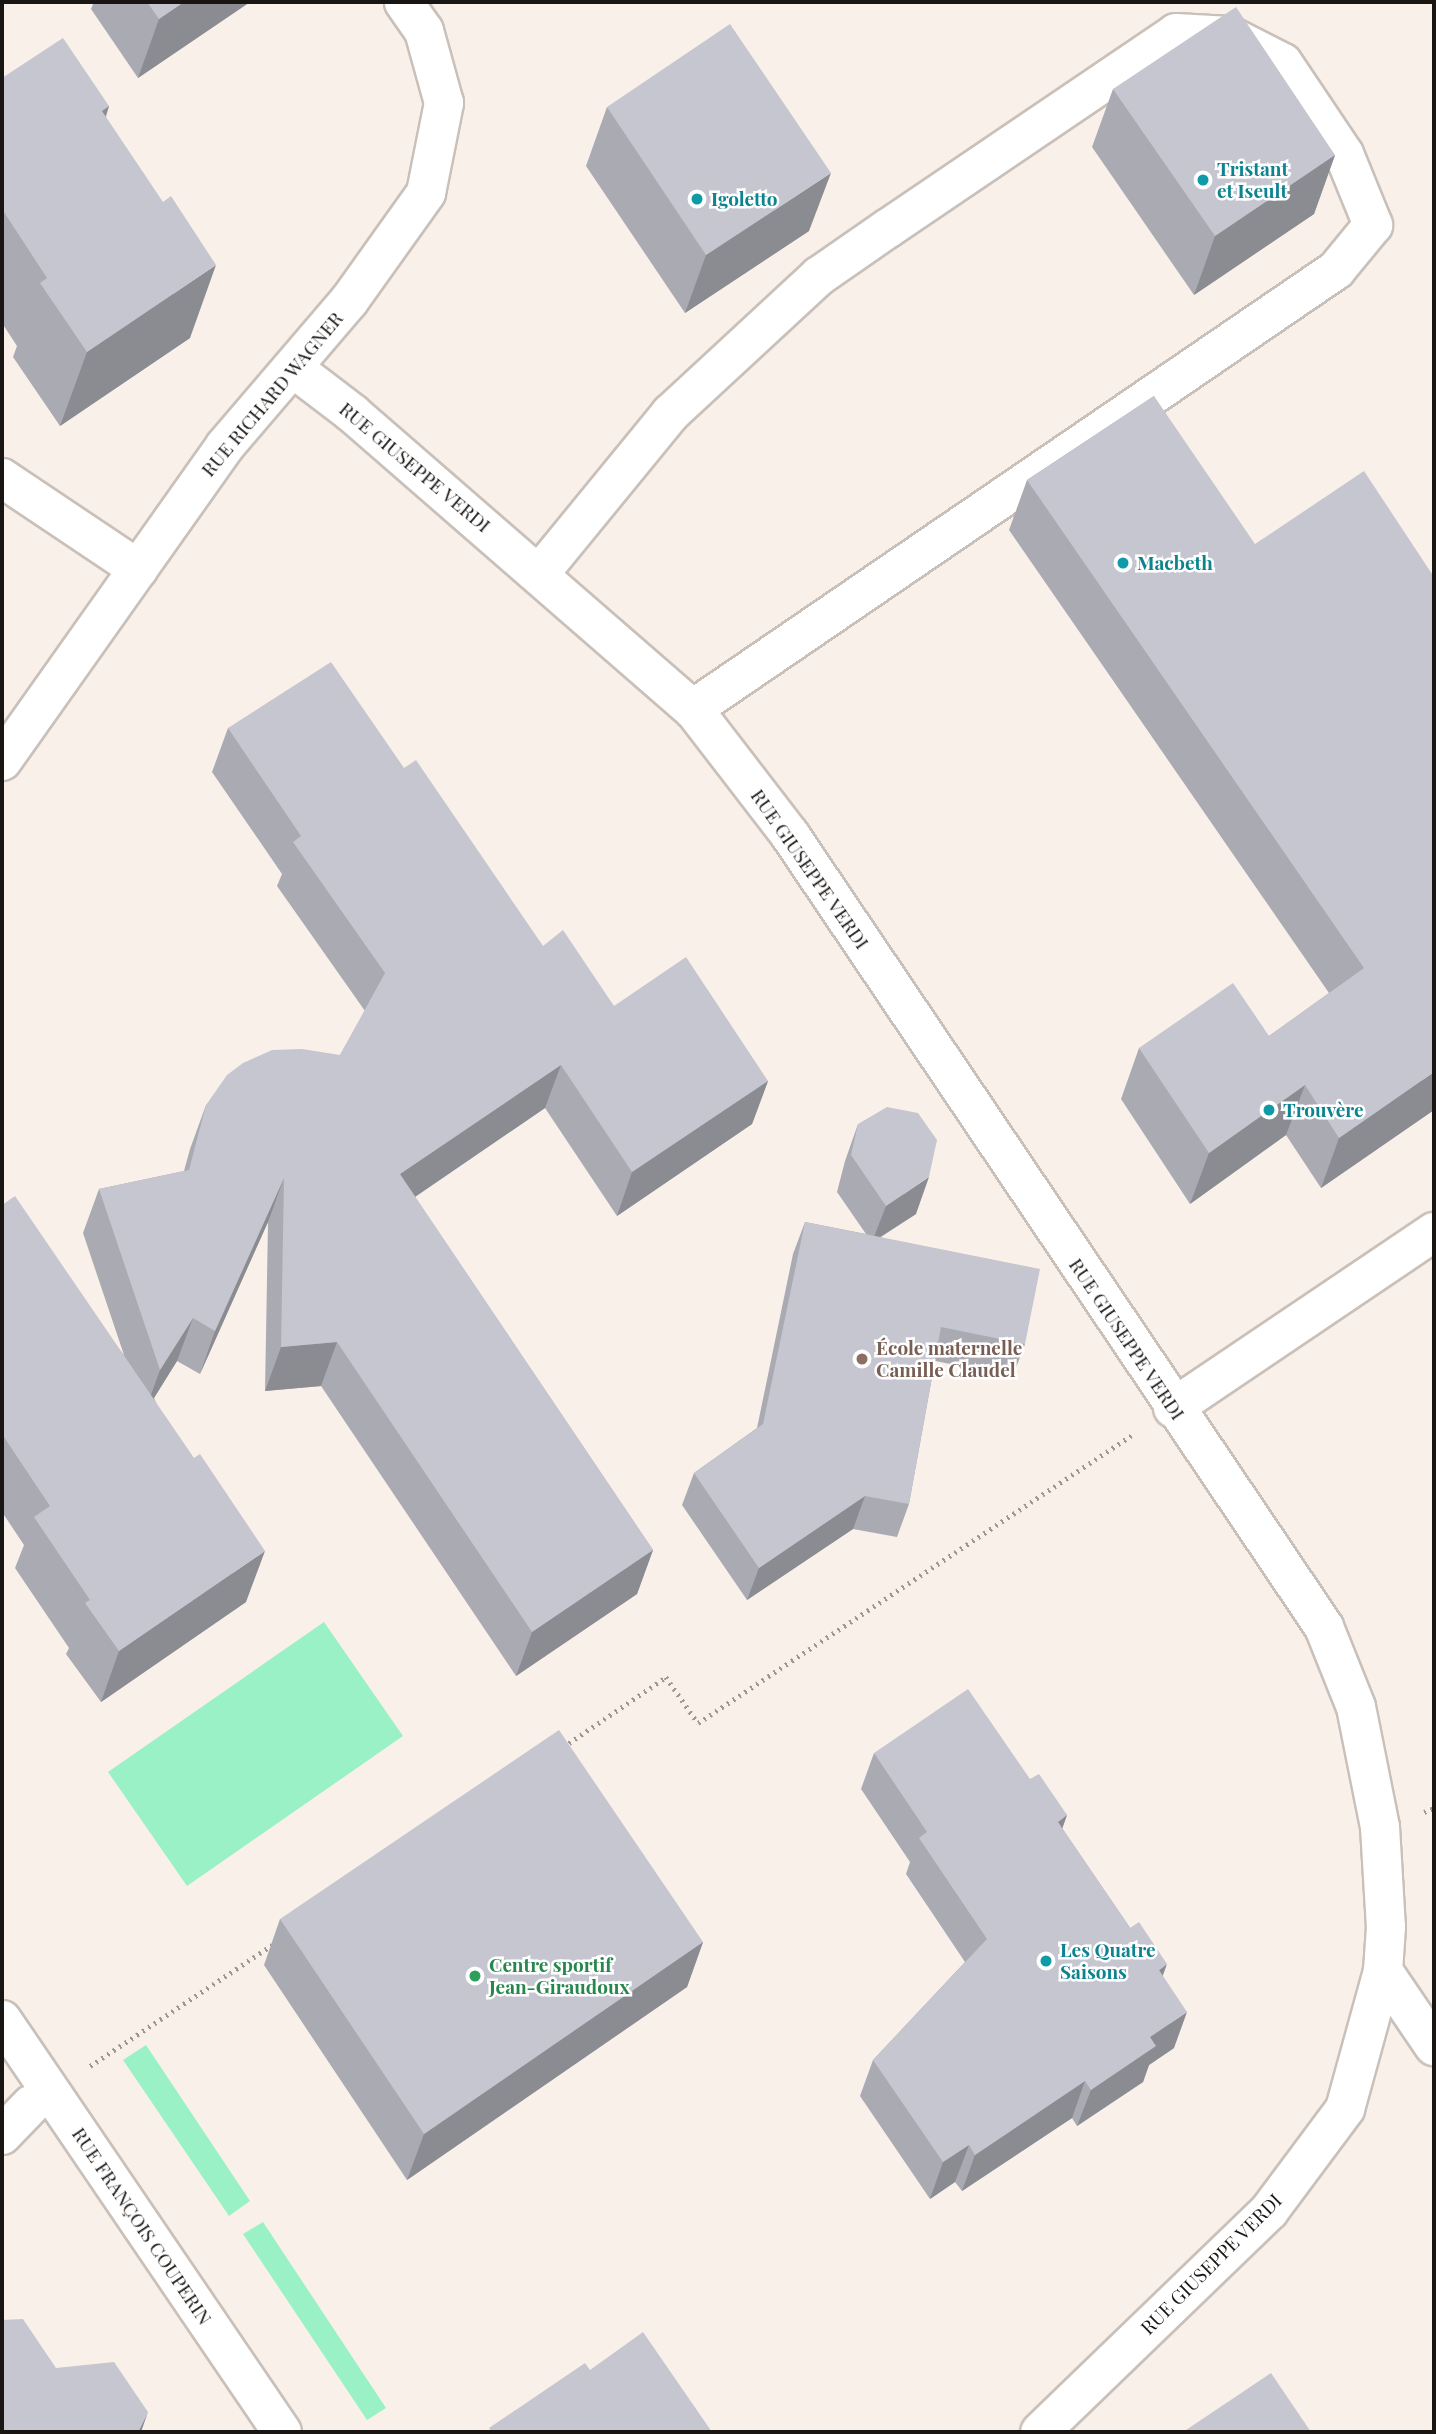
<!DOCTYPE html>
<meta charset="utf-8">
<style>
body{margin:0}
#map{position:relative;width:1436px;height:2434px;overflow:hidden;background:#faf0ea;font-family:"Playfair Display",serif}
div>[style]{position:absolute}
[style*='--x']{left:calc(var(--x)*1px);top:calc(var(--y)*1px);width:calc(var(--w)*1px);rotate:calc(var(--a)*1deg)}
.green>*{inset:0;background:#9af1c5}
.path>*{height:4.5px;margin-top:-2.25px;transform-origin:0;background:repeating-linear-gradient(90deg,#9d9691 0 2px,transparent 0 7px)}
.roads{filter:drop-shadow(2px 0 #c9c0ba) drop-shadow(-2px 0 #c9c0ba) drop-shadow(0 2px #c9c0ba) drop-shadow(0 -2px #c9c0ba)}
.street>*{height:38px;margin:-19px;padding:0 19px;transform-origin:19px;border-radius:19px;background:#fff}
.secondary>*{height:38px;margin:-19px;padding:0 19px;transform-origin:19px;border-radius:19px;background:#fff}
.wall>*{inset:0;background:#aaaab3}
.shaded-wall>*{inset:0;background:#8b8b92}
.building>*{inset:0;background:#c6c6d0}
.dots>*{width:19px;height:19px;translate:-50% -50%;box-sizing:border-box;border:4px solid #fff;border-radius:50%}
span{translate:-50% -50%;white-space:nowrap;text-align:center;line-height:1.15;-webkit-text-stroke:5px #fff;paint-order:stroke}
.culture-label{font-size:19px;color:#0d838f;font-weight:700}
.left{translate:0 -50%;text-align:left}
.street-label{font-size:19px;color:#181512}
.education-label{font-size:19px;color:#785e54;font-weight:700}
.leisure-label{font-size:19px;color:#27864d;font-weight:700}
.frame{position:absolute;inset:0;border:4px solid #181512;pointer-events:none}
</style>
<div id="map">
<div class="green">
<div style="clip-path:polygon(324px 1622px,403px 1736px,187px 1886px,108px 1772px)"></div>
<div style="clip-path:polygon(146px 2045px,250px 2201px,229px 2216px,123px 2060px)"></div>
<div style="clip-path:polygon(263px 2222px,386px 2408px,367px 2420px,243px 2234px)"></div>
</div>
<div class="path">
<div style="--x:563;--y:1747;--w:125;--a:-34.2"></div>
<div style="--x:666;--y:1677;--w:56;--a:55.2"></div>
<div style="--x:698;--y:1723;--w:524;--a:-33.57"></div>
<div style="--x:1424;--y:1812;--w:11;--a:-22"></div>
<div style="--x:90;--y:2066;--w:219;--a:-33.6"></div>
</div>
<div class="roads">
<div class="street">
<div style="--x:293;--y:368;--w:74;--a:37.3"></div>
<div style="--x:352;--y:413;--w:452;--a:41"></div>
<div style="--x:693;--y:709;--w:159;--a:52.4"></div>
<div style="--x:790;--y:835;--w:955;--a:56.01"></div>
<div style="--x:1324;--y:1627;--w:86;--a:68.2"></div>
<div style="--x:1356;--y:1707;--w:122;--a:78.7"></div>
<div style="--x:1380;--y:1827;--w:100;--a:86.6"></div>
<div style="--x:1386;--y:1927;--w:44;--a:93.9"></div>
<div style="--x:1383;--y:1971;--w:143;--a:105.4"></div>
<div style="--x:1345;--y:2109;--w:127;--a:126.7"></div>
<div style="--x:1269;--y:2211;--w:318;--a:136"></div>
<div style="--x:2;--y:478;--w:164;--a:33.8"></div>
<div style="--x:540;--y:573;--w:207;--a:-50.7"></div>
<div style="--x:671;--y:413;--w:202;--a:-42.8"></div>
<div style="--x:819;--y:276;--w:83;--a:-34.7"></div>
<div style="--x:887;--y:229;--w:349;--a:-34.1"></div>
<div style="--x:1176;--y:33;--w:54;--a:3.2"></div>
<div style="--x:1230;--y:36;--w:59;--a:27"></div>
<div style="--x:1283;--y:63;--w:110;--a:56.2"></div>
<div style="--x:1344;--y:154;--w:77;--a:67.8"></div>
<div style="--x:1373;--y:225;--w:58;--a:129.4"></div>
<div style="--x:1336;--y:270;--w:779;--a:145.68"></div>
<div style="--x:2;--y:761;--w:386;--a:-54.7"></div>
<div style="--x:225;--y:446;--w:191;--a:-49.5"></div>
<div style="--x:349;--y:301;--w:133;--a:-54.5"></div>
<div style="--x:426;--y:193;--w:92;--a:-78.7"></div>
<div style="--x:444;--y:103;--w:75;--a:-105.5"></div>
<div style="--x:424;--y:31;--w:35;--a:-125"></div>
<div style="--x:1173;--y:1408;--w:315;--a:-34"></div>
<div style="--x:1383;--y:1971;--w:91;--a:55.8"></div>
<div style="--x:2;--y:2135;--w:42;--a:-46"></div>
</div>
<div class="secondary">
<div style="--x:2;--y:2020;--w:498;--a:55.8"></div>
</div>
</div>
<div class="wall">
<div style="clip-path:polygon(94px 2px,250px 2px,138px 78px,91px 9px)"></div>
<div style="clip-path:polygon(2px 78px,109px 106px,106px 117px,190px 338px,60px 426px,13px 357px,17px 346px,2px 323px)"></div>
<div style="clip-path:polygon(1113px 89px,1335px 155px,1314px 214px,1194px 295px,1092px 147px)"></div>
<div style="clip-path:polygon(607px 107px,809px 231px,685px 313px,586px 166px)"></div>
<div style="clip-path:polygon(1154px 396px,1434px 1110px,1321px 1188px,1286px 1135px,1190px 1204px,1121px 1099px,1139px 1048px,1269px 1036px,1329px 993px,1009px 530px,1027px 480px)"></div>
<div style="clip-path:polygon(228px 728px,404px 768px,543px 946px,614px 1006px,768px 1081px,752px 1124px,617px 1216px,545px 1108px,415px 1197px,653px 1550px,637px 1594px,516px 1676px,321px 1386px,265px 1391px,268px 1222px,200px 1374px,177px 1361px,154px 1398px,246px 1602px,101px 1702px,66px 1654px,69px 1648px,15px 1568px,24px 1545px,2px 1512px,2px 1205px,124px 1355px,83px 1233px,99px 1189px,184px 1171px,190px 1149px,206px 1105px,340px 1055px,365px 1011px,277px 886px,282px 874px,212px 772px)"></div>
<div style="clip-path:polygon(858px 1124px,916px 1214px,881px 1237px,1025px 1344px,1013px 1376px,935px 1361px,909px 1504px,897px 1537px,853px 1529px,747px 1600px,682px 1505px,694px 1473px,757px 1428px,793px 1254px,805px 1222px,866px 1234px,837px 1192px,845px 1161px)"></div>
<div style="clip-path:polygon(874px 1753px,1030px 1779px,1067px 1815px,1062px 1828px,1163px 1976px,1174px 2048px,1149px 2065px,1143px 2082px,1077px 2126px,1072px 2118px,962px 2191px,955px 2182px,930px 2199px,860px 2096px,873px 2060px,965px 1962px,906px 1874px,910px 1862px,861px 1789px)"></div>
<div style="clip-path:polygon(280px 1919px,703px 1942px,687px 1987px,407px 2180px,264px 1965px)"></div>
</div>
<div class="shaded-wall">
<div style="clip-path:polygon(184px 2px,250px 2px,138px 78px,159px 19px)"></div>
<div style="clip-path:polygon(109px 106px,83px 180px,102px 111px)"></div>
<div style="clip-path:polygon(1335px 155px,1314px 214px,1194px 295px,1215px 236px)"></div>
<div style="clip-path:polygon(831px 173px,809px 231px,685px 313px,706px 255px)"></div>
<div style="clip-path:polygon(216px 265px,190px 338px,60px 426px,87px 352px)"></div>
<div style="clip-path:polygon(561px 1065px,545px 1108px,384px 1218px,400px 1174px)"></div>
<div style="clip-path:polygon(1434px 1072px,1434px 1110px,1321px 1188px,1339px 1138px)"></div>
<div style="clip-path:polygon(768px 1081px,752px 1124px,617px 1216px,632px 1172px)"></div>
<div style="clip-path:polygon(1305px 1085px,1286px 1135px,1190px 1204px,1209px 1153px)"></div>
<div style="clip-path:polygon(929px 1177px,916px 1214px,872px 1242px,886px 1206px)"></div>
<div style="clip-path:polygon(284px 1178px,268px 1222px,200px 1374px,215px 1331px)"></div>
<div style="clip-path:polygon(193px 1318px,177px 1361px,144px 1414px,160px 1370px)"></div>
<div style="clip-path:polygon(337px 1342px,321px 1386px,265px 1391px,281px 1347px)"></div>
<div style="clip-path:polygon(865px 1496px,853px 1529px,747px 1600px,759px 1568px)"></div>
<div style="clip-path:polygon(653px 1550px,637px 1594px,516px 1676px,532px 1632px)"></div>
<div style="clip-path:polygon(265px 1551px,246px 1602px,101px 1702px,119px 1651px)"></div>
<div style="clip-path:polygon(1067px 1815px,1054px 1852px,1058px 1822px)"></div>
<div style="clip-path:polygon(703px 1942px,687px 1987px,407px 2180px,424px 2134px)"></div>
<div style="clip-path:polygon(1167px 1964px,1154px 2000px,1159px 1970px)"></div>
<div style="clip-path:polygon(1187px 2012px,1174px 2048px,1149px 2065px,1143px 2082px,1077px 2126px,1091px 2090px,1150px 2037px)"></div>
<div style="clip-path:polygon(1085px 2081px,1072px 2118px,962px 2191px,975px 2155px)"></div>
<div style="clip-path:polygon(969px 2145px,955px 2182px,930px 2199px,943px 2162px)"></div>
<div style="clip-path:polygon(148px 2412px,141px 2432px,138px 2432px)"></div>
</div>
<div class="building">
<div style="clip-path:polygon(147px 2px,184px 2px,159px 19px)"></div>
<div style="clip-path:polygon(1236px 7px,1335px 155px,1215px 236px,1113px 89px)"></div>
<div style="clip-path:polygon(730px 24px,831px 173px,706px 255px,607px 107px)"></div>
<div style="clip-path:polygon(63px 38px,109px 106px,102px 111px,163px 202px,171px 196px,216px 265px,87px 352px,40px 283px,47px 278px,2px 209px,2px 78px)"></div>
<div style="clip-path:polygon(1154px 396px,1255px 544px,1364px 471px,1434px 577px,1434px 1072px,1339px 1138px,1305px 1085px,1209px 1153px,1139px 1048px,1233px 983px,1269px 1036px,1364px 968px,1027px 480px)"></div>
<div style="clip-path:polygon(331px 662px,404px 768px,416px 760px,543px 946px,563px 930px,614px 1006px,686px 957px,768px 1081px,632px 1172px,561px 1065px,400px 1174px,653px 1550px,532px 1632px,337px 1342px,281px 1347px,284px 1178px,215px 1331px,193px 1318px,160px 1370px,99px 1189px,189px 1170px,206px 1105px,227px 1075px,243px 1063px,272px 1050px,302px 1049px,340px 1055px,385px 973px,293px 842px,301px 836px,228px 728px)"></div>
<div style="clip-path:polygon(887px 1107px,918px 1113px,937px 1140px,929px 1177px,886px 1206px,851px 1155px,858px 1124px)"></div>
<div style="clip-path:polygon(15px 1196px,194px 1458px,200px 1454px,265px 1551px,119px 1651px,85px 1603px,90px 1600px,34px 1517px,50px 1506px,2px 1434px,2px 1205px)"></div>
<div style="clip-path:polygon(805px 1222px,1040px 1269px,1025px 1344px,941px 1327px,909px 1504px,865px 1496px,759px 1568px,694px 1473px,763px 1424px)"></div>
<div style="clip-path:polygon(968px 1689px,1030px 1779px,1039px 1774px,1067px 1815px,1058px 1822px,1130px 1928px,1139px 1922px,1167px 1964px,1159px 1970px,1187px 2012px,1150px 2037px,1156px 2046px,1091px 2090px,1085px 2081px,975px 2155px,969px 2145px,943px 2162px,873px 2060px,987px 1939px,919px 1838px,927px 1832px,874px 1753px)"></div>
<div style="clip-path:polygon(559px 1730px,703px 1942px,424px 2134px,280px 1919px)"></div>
<div style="clip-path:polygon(23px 2319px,56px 2368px,114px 2362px,148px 2412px,138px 2432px,2px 2432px,2px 2320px)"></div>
<div style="clip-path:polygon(643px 2332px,712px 2432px,492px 2432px,489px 2428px,585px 2363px,590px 2370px)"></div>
<div style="clip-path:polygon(1271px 2373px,1311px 2432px,1183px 2432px)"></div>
</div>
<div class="dots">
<div style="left:1203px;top:180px;background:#0f9aa8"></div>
<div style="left:697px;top:199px;background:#0f9aa8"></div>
<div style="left:1123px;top:563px;background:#0f9aa8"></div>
<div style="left:1269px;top:1110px;background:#0f9aa8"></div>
<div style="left:862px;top:1359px;background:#8d6e63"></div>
<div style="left:1046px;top:1961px;background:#0f9aa8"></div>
<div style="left:475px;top:1976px;background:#2e9e5b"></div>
</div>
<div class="culture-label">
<span class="left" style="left:1217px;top:180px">Tristant<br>et Iseult</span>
<span class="left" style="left:711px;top:199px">Igoletto</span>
<span class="left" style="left:1137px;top:563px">Macbeth</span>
<span class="left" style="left:1283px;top:1110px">Trouvère</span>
<span class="left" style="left:1060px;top:1961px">Les Quatre<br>Saisons</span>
</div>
<div class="street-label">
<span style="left:272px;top:394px;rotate:-50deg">RUE RICHARD WAGNER</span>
<span style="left:415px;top:467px;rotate:40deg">RUE GIUSEPPE VERDI</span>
<span style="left:810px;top:869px;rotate:55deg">RUE GIUSEPPE VERDI</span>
<span style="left:1127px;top:1339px;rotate:56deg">RUE GIUSEPPE VERDI</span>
<span style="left:142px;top:2226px;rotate:56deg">RUE FRANÇOIS COUPERIN</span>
<span style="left:1211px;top:2264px;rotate:-45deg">RUE GIUSEPPE VERDI</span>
</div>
<div class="education-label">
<span class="left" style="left:876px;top:1359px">École maternelle<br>Camille Claudel</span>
</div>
<div class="leisure-label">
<span class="left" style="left:489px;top:1976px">Centre sportif<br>Jean-Giraudoux</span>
</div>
<div class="frame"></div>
</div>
